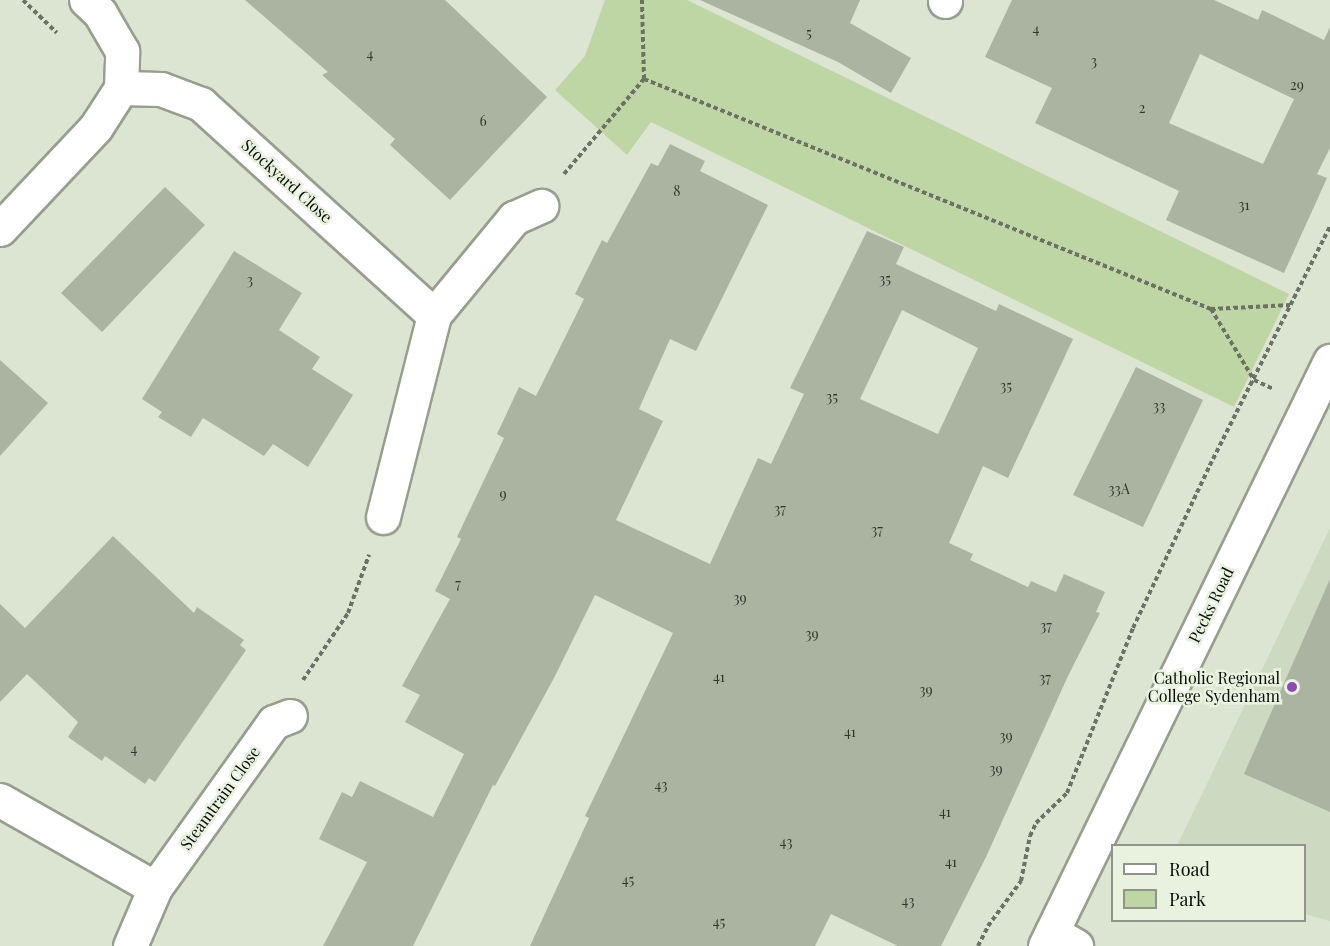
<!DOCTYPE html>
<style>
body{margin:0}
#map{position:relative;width:1330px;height:946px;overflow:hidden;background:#dbe5d2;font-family:"Playfair Display",serif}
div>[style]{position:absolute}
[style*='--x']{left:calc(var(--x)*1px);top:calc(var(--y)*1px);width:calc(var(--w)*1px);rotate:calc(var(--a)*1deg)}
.built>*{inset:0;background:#cdd9c0}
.green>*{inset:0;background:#bed6a4}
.building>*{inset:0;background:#abb4a1}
.path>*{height:4px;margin-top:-2px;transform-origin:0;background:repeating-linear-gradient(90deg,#6b7165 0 4.5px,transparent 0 7.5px)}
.roads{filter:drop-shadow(2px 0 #969f8d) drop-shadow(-2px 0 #969f8d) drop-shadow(0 2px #969f8d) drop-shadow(0 -2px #969f8d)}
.minor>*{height:33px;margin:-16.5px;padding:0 16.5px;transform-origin:16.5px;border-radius:16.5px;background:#fff}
.dots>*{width:16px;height:16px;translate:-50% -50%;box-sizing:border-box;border:3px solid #e8f2df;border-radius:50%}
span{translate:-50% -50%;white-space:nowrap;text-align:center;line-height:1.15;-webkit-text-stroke:5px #e8f2df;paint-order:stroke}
.number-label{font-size:14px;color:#32372e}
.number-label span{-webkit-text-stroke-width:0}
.street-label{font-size:16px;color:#0a0d07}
.poi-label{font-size:16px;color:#0a0d07}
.right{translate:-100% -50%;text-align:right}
.legend{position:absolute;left:1111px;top:844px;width:195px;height:78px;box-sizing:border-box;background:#e8f2df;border:2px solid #8f9689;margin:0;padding:8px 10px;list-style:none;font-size:18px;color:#0a0d07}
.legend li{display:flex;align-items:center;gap:12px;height:30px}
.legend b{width:30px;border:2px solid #8f9689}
</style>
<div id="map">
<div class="built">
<div style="clip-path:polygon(1330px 528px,1330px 921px,1305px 914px,1304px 846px,1177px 846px)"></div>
</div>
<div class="green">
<div style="clip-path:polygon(605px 0,687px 0,1289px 294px,1234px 407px,651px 122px,627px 155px,555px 90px,585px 56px)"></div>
</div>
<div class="building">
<div style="clip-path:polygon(245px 0,445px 0,547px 97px,450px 200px,390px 145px,395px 139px,322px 75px,328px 72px)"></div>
<div style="clip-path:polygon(700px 0,860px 0,850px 23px,911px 58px,891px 93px,838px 62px)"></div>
<div style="clip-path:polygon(evenodd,1012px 0,1214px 0,1258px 20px,1262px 10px,1324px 40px,1330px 27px,1330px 148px,1317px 174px,1327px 178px,1284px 273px,1166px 220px,1179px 191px,1035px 123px,1052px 88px,985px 57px,1012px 0,1200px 54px,1294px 99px,1263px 164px,1169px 123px,1200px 54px)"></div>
<div style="clip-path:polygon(evenodd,670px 144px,705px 161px,700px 171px,768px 205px,696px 351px,670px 339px,639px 409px,663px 421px,616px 520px,710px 564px,758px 458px,771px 464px,804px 394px,790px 388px,867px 231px,904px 247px,896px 264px,996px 311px,999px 304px,1073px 339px,1008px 478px,983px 466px,949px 543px,973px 554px,970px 560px,1028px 587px,1031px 581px,1056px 592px,1064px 574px,1105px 592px,1096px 612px,1100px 613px,1068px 676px,986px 857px,941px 946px,898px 946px,831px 914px,815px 946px,530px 946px,589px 818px,585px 816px,673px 633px,595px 595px,554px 678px,495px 786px,493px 785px,413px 946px,323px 946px,367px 862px,319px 839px,342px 792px,352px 797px,360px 781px,433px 817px,464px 754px,405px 722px,420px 695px,402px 686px,450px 599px,435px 591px,461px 539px,457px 537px,504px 438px,497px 434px,519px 387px,536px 396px,584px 299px,575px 294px,602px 240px,607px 243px,651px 163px,658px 166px,670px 144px,902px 310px,978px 348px,938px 434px,860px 399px,902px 310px)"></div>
<div style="clip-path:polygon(165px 187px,205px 225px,102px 332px,61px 293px)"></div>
<div style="clip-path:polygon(234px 251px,302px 293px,279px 330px,320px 357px,312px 369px,353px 395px,308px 467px,273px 444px,264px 456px,203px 418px,191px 437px,158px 417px,162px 412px,142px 399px)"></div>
<div style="clip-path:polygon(0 360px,48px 403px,0 456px)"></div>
<div style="clip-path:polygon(1136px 367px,1203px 400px,1143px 527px,1073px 495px)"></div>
<div style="clip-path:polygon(113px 536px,194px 613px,197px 607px,244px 640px,240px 645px,246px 650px,155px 782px,149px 778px,145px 784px,105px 756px,102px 761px,68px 737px,78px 722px,27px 674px,0 702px,0 604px,25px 628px)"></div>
<div style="clip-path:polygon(1330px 579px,1330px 812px,1244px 774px)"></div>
</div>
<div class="path">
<div style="--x:23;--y:0;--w:47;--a:44.1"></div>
<div style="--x:644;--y:79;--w:612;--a:22.08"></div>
<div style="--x:1211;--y:309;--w:83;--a:58.8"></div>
<div style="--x:1254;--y:380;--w:21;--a:25"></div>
<div style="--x:564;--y:174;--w:124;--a:-49.9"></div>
<div style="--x:644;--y:79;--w:79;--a:-91.5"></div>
<div style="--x:1211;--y:309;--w:80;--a:-2.9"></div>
<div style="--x:303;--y:680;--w:81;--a:-56.1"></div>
<div style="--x:348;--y:613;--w:62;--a:-70.1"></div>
<div style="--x:978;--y:946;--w:22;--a:-63"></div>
<div style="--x:988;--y:926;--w:56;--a:-53.7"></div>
<div style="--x:1021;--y:881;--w:46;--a:-78.7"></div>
<div style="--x:1030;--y:836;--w:14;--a:-65"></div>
<div style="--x:1036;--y:823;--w:43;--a:-44.1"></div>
<div style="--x:1067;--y:793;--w:178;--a:-68.2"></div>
<div style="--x:1133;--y:628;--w:187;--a:-64.7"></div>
<div style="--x:1213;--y:459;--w:261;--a:-63.3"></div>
</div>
<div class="roads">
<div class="minor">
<div style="--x:945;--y:1;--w:1;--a:-90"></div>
<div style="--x:121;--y:88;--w:40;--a:1.4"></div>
<div style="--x:161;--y:89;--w:43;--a:20.6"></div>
<div style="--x:201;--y:104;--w:314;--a:42.2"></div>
<div style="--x:0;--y:229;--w:140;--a:-46.7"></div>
<div style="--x:96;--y:127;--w:46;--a:-57.3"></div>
<div style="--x:121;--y:88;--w:37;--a:-88"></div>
<div style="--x:122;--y:51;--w:44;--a:-120.1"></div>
<div style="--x:100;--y:13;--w:19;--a:-137"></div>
<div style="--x:383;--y:517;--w:208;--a:-75.8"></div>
<div style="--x:434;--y:315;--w:126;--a:-50.5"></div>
<div style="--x:514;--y:218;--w:30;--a:-24"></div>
<div style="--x:0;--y:800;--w:178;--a:29.6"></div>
<div style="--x:1052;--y:932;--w:28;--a:30"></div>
<div style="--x:130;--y:946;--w:63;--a:-66.7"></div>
<div style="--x:155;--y:888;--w:204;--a:-54.4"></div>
<div style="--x:274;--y:722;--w:17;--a:-21"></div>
<div style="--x:1045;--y:946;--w:651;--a:-64.03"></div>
</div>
</div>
<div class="dots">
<div style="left:1292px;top:687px;background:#8d49bc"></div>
</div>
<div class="number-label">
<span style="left:1036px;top:29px">4</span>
<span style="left:809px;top:33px">5</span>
<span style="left:370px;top:54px">4</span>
<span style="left:1094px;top:61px">3</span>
<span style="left:1297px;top:85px">29</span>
<span style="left:1142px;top:108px">2</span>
<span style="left:483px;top:121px">6</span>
<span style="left:677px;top:191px">8</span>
<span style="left:1244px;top:205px">31</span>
<span style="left:885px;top:279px">35</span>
<span style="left:250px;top:280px">3</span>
<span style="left:1006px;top:386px">35</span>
<span style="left:832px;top:397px">35</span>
<span style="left:1159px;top:406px">33</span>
<span style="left:1119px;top:489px">33A</span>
<span style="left:503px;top:494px">9</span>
<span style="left:780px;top:509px">37</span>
<span style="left:877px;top:530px">37</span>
<span style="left:458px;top:584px">7</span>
<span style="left:740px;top:598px">39</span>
<span style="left:1046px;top:626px">37</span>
<span style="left:812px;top:634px">39</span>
<span style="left:719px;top:677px">41</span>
<span style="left:1045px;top:678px">37</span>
<span style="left:926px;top:690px">39</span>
<span style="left:850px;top:732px">41</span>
<span style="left:1006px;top:736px">39</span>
<span style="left:134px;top:749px">4</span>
<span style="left:996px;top:769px">39</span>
<span style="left:661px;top:785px">43</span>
<span style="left:945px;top:812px">41</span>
<span style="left:786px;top:842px">43</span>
<span style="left:951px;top:862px">41</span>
<span style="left:628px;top:880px">45</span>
<span style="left:908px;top:901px">43</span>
<span style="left:719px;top:922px">45</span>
</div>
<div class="street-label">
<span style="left:287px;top:181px;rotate:42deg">Stockyard Close</span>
<span style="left:1211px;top:605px;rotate:-64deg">Pecks Road</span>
<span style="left:220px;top:798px;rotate:-54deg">Steamtrain Close</span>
</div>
<div class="poi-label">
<span class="right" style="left:1280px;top:687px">Catholic Regional<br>College Sydenham</span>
</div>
<ul class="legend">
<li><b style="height:8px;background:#fff"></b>Road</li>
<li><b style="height:16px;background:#bed6a4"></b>Park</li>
</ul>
</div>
